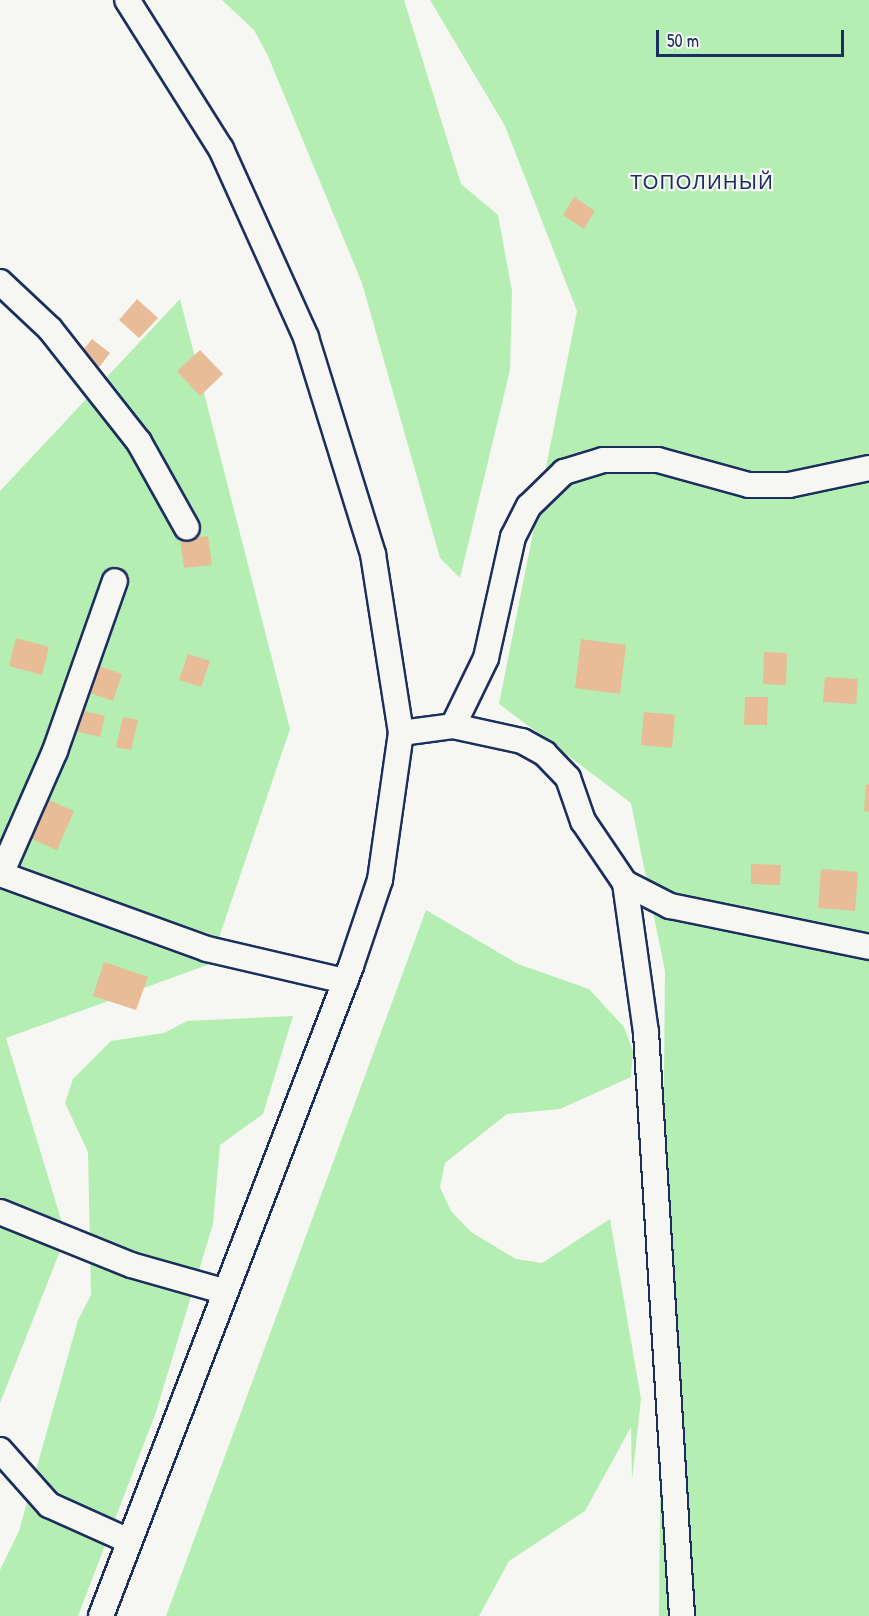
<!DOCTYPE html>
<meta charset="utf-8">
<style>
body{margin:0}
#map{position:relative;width:869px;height:1616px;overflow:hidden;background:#f6f6f2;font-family:"Patrick Hand",sans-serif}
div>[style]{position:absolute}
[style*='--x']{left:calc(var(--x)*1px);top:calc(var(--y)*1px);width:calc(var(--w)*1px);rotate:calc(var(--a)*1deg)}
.green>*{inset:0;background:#b5eeb2}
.building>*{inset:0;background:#e7bc97}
.roads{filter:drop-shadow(2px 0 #1b2f5e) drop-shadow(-2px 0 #1b2f5e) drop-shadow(0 2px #1b2f5e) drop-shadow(0 -2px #1b2f5e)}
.minor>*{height:24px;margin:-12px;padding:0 12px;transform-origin:12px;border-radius:12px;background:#f6f6f2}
span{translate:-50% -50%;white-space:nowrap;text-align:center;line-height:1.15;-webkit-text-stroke:4.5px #f6f6f2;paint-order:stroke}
.quarter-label{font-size:20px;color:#1b2f5e;letter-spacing:1.5px}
.scale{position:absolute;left:656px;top:30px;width:188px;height:27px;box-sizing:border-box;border:3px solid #1b2f5e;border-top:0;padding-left:8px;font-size:18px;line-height:21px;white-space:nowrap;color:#1b2f5e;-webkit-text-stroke:4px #f6f6f2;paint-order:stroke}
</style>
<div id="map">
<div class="green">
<div style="clip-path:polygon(222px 0,404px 0,461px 184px,498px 215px,512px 291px,510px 370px,460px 578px,440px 558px,362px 283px,268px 56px,254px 30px)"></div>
<div style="clip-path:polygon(430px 0,869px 0,869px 1616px,659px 1616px,665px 971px,631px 803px,499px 704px,577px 311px,505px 126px)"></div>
<div style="clip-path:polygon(180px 299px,290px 729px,210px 964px,6px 1038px,66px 1236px,0 1403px,0 491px)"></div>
<div style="clip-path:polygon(426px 910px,518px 964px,589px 989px,624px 1027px,633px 1051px,631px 1077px,560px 1109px,507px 1114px,445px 1163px,440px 1187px,451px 1211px,471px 1232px,516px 1259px,542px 1263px,610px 1219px,641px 1399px,632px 1480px,631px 1427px,585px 1511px,509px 1561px,479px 1616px,166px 1616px)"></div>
<div style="clip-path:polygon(293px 1016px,263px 1114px,220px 1145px,213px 1224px,156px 1412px,78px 1616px,0 1616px,0 1570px,19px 1531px,78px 1320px,91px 1295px,88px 1152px,65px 1103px,73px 1079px,111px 1041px,164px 1033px,187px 1021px)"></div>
</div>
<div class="building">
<div style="clip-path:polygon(574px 197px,595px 211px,584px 229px,563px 215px)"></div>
<div style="clip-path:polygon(137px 299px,158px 318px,139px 338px,119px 320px)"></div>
<div style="clip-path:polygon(92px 339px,110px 353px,94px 374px,75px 360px)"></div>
<div style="clip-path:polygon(200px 350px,223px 374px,200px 396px,177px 371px)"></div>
<div style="clip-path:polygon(208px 536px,212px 565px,184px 568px,180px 539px)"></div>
<div style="clip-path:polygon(16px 638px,49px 647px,42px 675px,9px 666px)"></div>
<div style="clip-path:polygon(581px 639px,626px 645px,620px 694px,575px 688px)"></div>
<div style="clip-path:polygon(764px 652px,787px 653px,786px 685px,763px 684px)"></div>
<div style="clip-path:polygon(188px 654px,210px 661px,201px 687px,179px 680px)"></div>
<div style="clip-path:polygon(99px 666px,122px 674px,113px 701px,90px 693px)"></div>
<div style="clip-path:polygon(825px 677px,858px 679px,856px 704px,823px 702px)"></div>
<div style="clip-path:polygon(745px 697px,768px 697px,767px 725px,744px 725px)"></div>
<div style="clip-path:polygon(80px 710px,105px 716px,100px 737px,75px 731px)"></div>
<div style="clip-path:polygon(644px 712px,675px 715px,672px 748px,641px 745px)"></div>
<div style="clip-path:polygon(123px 717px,138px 720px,131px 750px,116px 747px)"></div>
<div style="clip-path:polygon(866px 784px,869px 785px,869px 812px,864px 811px)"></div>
<div style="clip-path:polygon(42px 797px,74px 811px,57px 850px,25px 836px)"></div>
<div style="clip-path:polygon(751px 864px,781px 865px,780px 885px,751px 884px)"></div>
<div style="clip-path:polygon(821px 869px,858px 872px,855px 911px,818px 908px)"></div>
<div style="clip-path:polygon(104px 962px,148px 977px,136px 1010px,93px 996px)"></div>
</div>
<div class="roads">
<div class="minor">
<div style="--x:0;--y:282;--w:69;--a:43.2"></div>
<div style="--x:50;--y:329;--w:144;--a:51.8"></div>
<div style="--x:139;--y:442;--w:98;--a:60.8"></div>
<div style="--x:453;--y:726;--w:76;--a:-64.1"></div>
<div style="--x:486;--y:658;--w:124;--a:-77.4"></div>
<div style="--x:513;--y:537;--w:35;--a:-63"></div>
<div style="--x:529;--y:506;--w:49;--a:-44.2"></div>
<div style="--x:564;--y:472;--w:41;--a:-17.1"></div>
<div style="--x:603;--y:460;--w:55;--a:0"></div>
<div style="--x:658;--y:460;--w:94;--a:15.4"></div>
<div style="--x:749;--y:485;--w:40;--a:0"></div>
<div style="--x:789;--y:485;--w:82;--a:-12"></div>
<div style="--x:401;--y:733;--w:52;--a:-7.7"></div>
<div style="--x:453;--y:726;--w:71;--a:12.3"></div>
<div style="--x:522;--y:741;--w:26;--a:29"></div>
<div style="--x:545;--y:754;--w:33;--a:46"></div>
<div style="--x:568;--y:778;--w:46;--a:70.8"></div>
<div style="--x:583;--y:821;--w:75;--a:55.9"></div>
<div style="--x:625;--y:883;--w:51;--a:27.1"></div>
<div style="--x:670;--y:906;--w:203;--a:11.6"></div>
<div style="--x:0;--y:874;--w:220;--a:19.9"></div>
<div style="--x:207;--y:949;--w:142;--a:13.1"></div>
<div style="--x:1;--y:874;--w:134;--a:-66.3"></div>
<div style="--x:55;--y:751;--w:180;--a:-70.6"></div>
<div style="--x:625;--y:883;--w:150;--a:82"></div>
<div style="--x:646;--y:1032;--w:585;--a:86.47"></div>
<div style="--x:0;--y:1212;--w:141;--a:22"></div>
<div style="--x:131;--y:1265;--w:96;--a:15.8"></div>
<div style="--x:0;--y:1450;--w:74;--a:48.3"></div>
<div style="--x:49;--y:1505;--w:88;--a:24.2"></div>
<div style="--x:101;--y:1616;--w:696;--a:-68.96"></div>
<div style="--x:351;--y:966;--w:91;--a:-71.4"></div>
<div style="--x:380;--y:880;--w:148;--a:-81.9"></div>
<div style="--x:401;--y:733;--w:181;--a:-98.9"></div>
<div style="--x:373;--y:554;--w:227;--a:-107.2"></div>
<div style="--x:306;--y:337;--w:206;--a:-114.3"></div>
<div style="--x:221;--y:149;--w:176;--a:-122.2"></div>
</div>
</div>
<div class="quarter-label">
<span style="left:702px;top:181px">ТОПОЛИНЫЙ</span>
</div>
<div class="scale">50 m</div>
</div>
